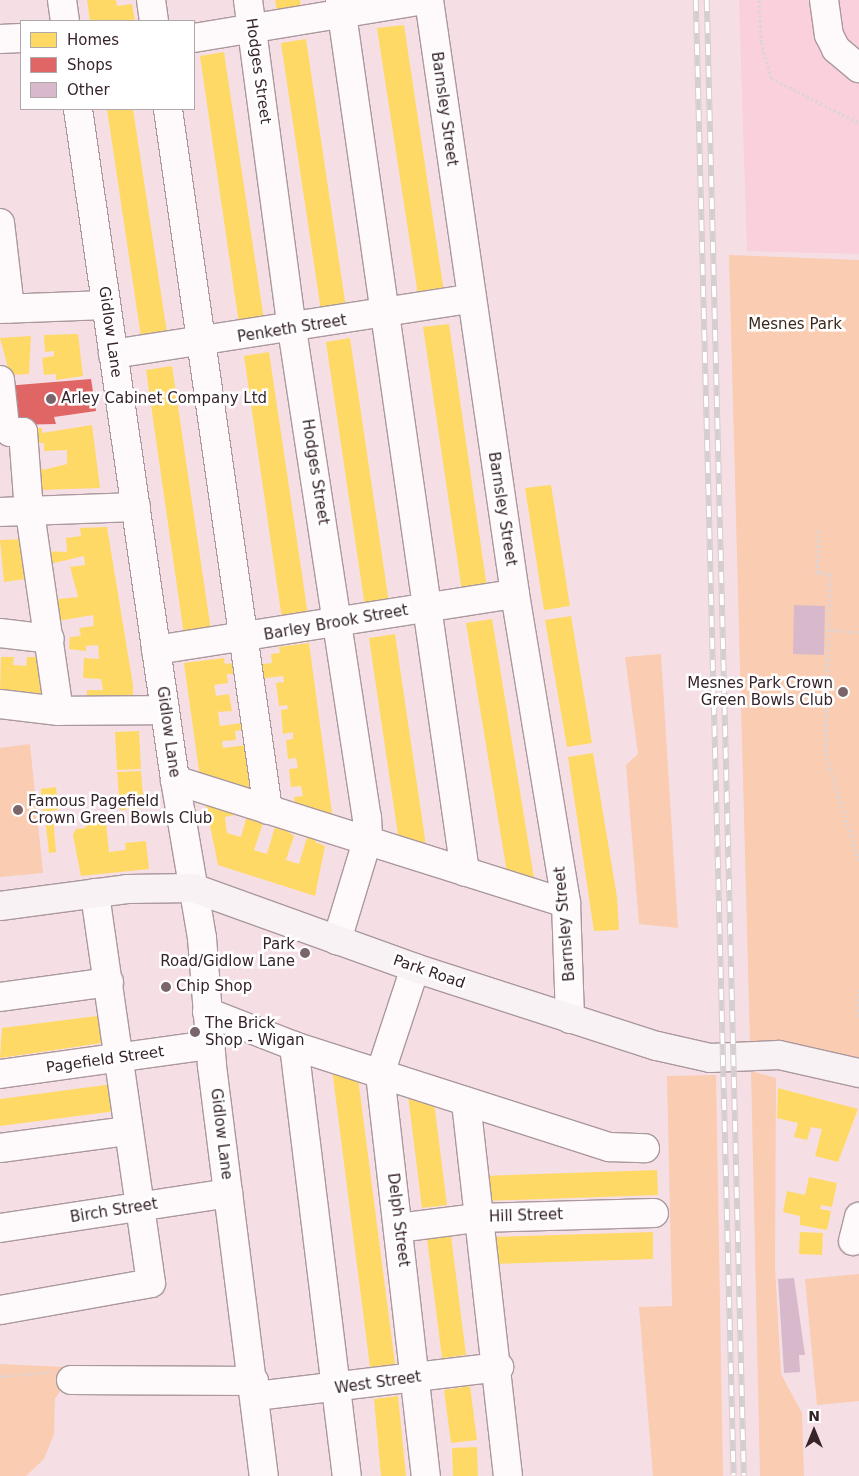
<!DOCTYPE html>
<style>
body{margin:0}
#map{position:relative;width:859px;height:1476px;overflow:hidden;background:#f5dfe5;font-family:"DejaVu Sans",sans-serif}
div>[style]{position:absolute}
[style*='--x']{left:calc(var(--x)*1px);top:calc(var(--y)*1px);width:calc(var(--w)*1px);rotate:calc(var(--a)*1deg)}
.built>*{inset:0;background:#fad0dc}
.green>*{inset:0;background:#faccb1}
.homes>*{inset:0;background:#ffd966}
.shops>*{inset:0;background:#e06666}
.building>*{inset:0;background:#d8b9cb}
.path>*{height:3px;margin-top:-1.5px;transform-origin:0;background:repeating-linear-gradient(90deg,#dcd5d7 0 2.5px,transparent 0 5px)}
.roads{filter:drop-shadow(1px 0 #aa989d) drop-shadow(-1px 0 #aa989d) drop-shadow(0 1px #aa989d) drop-shadow(0 -1px #aa989d)}
.minor>*{height:28px;margin:-14px;padding:0 14px;transform-origin:14px;border-radius:14px;background:#fefafb}
.major>*{height:28px;margin:-14px;padding:0 14px;transform-origin:14px;border-radius:14px;background:#f9f2f4}
.rail>*{height:5.5px;margin-top:-2.75px;transform-origin:0;background:repeating-linear-gradient(90deg,#fff 0 11px,#d5ced0 0 22px);box-sizing:border-box;border-block:1px solid #d5ced0}
.dots>*{width:14px;height:14px;translate:-50% -50%;box-sizing:border-box;border:2px solid #fff;border-radius:50%}
span{translate:-50% -50%;white-space:nowrap;text-align:center;line-height:1.15;-webkit-text-stroke:5px #fff;paint-order:stroke}
.street-label{font-size:15px;color:#37242a}
.park-label{font-size:15px;color:#3a2718}
.poi-label{font-size:15px;color:#37242a}
.left{translate:0 -50%;text-align:left}
.right{translate:-100% -50%;text-align:right}
.legend{position:absolute;left:20px;top:20px;width:175px;height:90px;box-sizing:border-box;background:#fff;border:1px solid #afa7aa;margin:0;padding:6px 9px;list-style:none;font-size:15px;color:#37242a}
.legend li{display:flex;align-items:center;gap:10px;height:25px}
.legend b{width:25px;border:1px solid #afa7aa}
.north{position:absolute;left:789px;top:1406px;width:50px;height:50px;-webkit-text-stroke:4px #fff;paint-order:stroke;rotate:0deg;font-size:14px;font-weight:700;line-height:20px;text-align:center;color:#37242a}
.north::after{content:'';display:block;margin:auto;width:18px;height:22px;background:#37242a;clip-path:polygon(50% 0,100% 100%,50% 72%,0 100%)}
</style>
<div id="map">
<div class="built">
<div style="clip-path:polygon(739px 0,859px 0,859px 254px,747px 251px)"></div>
</div>
<div class="green">
<div style="clip-path:polygon(729px 255px,859px 260px,859px 1062px,751px 1048px,750px 1042px)"></div>
<div style="clip-path:polygon(661px 654px,678px 928px,639px 924px,626px 765px,638px 754px,625px 657px)"></div>
<div style="clip-path:polygon(30px 744px,43px 873px,0 877px,0 748px)"></div>
<div style="clip-path:polygon(751px 1071px,776px 1078px,775px 1267px,781px 1374px,802px 1413px,804px 1476px,760px 1476px)"></div>
<div style="clip-path:polygon(716px 1075px,723px 1476px,653px 1476px,639px 1307px,672px 1306px,667px 1076px)"></div>
<div style="clip-path:polygon(859px 1274px,859px 1401px,817px 1405px,805px 1279px)"></div>
<div style="clip-path:polygon(0 1364px,65px 1367px,65px 1383px,55px 1399px,54px 1434px,44px 1459px,26px 1476px,0 1476px)"></div>
</div>
<div class="homes">
<div style="clip-path:polygon(87px 0,116px 0,117px 6px,132px 4px,135px 21px,90px 21px)"></div>
<div style="clip-path:polygon(275px 0,300px 0,301px 9px,277px 12px)"></div>
<div style="clip-path:polygon(404px 25px,444px 292px,418px 295px,377px 28px)"></div>
<div style="clip-path:polygon(306px 39px,346px 308px,321px 311px,281px 43px)"></div>
<div style="clip-path:polygon(224px 52px,264px 320px,239px 324px,200px 56px)"></div>
<div style="clip-path:polygon(107px 109px,133px 109px,167px 333px,141px 337px)"></div>
<div style="clip-path:polygon(449px 324px,487px 588px,462px 591px,423px 327px)"></div>
<div style="clip-path:polygon(78px 334px,83px 376px,56px 380px,56px 374px,44px 375px,42px 358px,54px 356px,54px 351px,45px 352px,44px 335px)"></div>
<div style="clip-path:polygon(31px 336px,29px 374px,10px 375px,0 338px)"></div>
<div style="clip-path:polygon(350px 338px,389px 603px,365px 607px,326px 342px)"></div>
<div style="clip-path:polygon(269px 352px,308px 615px,282px 619px,244px 356px)"></div>
<div style="clip-path:polygon(172px 366px,211px 631px,184px 635px,146px 370px)"></div>
<div style="clip-path:polygon(92px 425px,100px 488px,41px 490px,40px 478px,28px 479px,39px 465px,43px 470px,67px 464px,67px 450px,44px 451px,44px 443px,27px 444px,26px 428px,42px 428px,42px 433px)"></div>
<div style="clip-path:polygon(551px 485px,570px 606px,544px 610px,525px 488px)"></div>
<div style="clip-path:polygon(107px 527px,133px 685px,133px 700px,87px 700px,87px 690px,103px 690px,101px 679px,83px 678px,84px 658px,99px 659px,98px 645px,86px 646px,86px 651px,69px 649px,70px 637px,81px 636px,79px 628px,94px 626px,93px 615px,52px 622px,49px 600px,78px 597px,70px 567px,85px 565px,84px 556px,41px 566px,39px 551px,67px 552px,66px 538px,81px 536px,80px 528px)"></div>
<div style="clip-path:polygon(28px 539px,33px 578px,4px 582px,0 540px)"></div>
<div style="clip-path:polygon(571px 616px,592px 743px,567px 747px,545px 620px)"></div>
<div style="clip-path:polygon(492px 619px,536px 890px,509px 885px,466px 623px)"></div>
<div style="clip-path:polygon(395px 634px,424px 832px,427px 855px,401px 847px,398px 835px,369px 638px)"></div>
<div style="clip-path:polygon(309px 643px,334px 828px,307px 820px,305px 805px,295px 806px,294px 797px,303px 796px,301px 786px,291px 787px,289px 769px,298px 768px,296px 758px,288px 759px,286px 740px,293px 739px,293px 732px,283px 734px,281px 710px,288px 709px,287px 705px,279px 706px,276px 683px,284px 682px,283px 676px,257px 679px,255px 665px,272px 663px,271px 654px,280px 653px,279px 647px)"></div>
<div style="clip-path:polygon(1px 657px,14px 657px,13px 665px,26px 666px,27px 657px,40px 657px,49px 694px,0 690px)"></div>
<div style="clip-path:polygon(224px 658px,225px 664px,233px 663px,235px 674px,227px 674px,228px 683px,214px 685px,216px 696px,229px 694px,232px 711px,218px 712px,220px 726px,249px 722px,250px 729px,235px 731px,236px 740px,222px 741px,223px 748px,255px 744px,262px 796px,201px 785px,184px 663px)"></div>
<div style="clip-path:polygon(139px 731px,141px 769px,117px 770px,115px 732px)"></div>
<div style="clip-path:polygon(593px 753px,617px 897px,619px 930px,594px 931px,568px 757px)"></div>
<div style="clip-path:polygon(141px 771px,144px 808px,120px 810px,117px 772px)"></div>
<div style="clip-path:polygon(56px 787px,58px 810px,43px 812px,41px 789px)"></div>
<div style="clip-path:polygon(205px 801px,237px 806px,234px 815px,225px 817px,227px 833px,241px 837px,248px 812px,265px 817px,254px 850px,267px 854px,276px 823px,294px 836px,286px 860px,299px 864px,308px 834px,317px 837px,315px 842px,325px 846px,315px 896px,218px 865px)"></div>
<div style="clip-path:polygon(105px 812px,109px 852px,126px 850px,125px 843px,146px 841px,149px 869px,81px 876px,73px 835px,76px 829px,86px 828px,84px 814px)"></div>
<div style="clip-path:polygon(53px 817px,56px 852px,49px 853px,45px 818px)"></div>
<div style="clip-path:polygon(105px 1015px,109px 1042px,0 1058px,2px 1028px)"></div>
<div style="clip-path:polygon(331px 1061px,357px 1070px,395px 1364px,370px 1367px)"></div>
<div style="clip-path:polygon(113px 1084px,116px 1111px,0 1126px,0 1099px)"></div>
<div style="clip-path:polygon(407px 1087px,433px 1095px,447px 1205px,422px 1208px)"></div>
<div style="clip-path:polygon(778px 1088px,858px 1109px,838px 1162px,815px 1156px,822px 1129px,811px 1127px,807px 1140px,794px 1137px,798px 1123px,777px 1118px)"></div>
<div style="clip-path:polygon(657px 1170px,658px 1195px,483px 1201px,482px 1176px)"></div>
<div style="clip-path:polygon(809px 1177px,837px 1183px,832px 1207px,821px 1205px,820px 1209px,831px 1211px,827px 1230px,800px 1225px,800px 1216px,783px 1212px,787px 1191px,805px 1195px)"></div>
<div style="clip-path:polygon(653px 1232px,653px 1259px,491px 1264px,491px 1237px)"></div>
<div style="clip-path:polygon(800px 1232px,823px 1233px,822px 1255px,799px 1254px)"></div>
<div style="clip-path:polygon(451px 1236px,466px 1355px,442px 1358px,427px 1239px)"></div>
<div style="clip-path:polygon(470px 1386px,477px 1440px,451px 1443px,444px 1390px)"></div>
<div style="clip-path:polygon(398px 1396px,406px 1476px,381px 1476px,374px 1399px)"></div>
<div style="clip-path:polygon(477px 1447px,478px 1476px,453px 1476px,452px 1448px)"></div>
</div>
<div class="shops">
<div style="clip-path:polygon(91px 379px,96px 411px,54px 417px,56px 424px,11px 425px,5px 386px)"></div>
</div>
<div class="building">
<div style="clip-path:polygon(794px 605px,825px 606px,824px 655px,793px 654px)"></div>
<div style="clip-path:polygon(794px 1278px,805px 1355px,799px 1355px,800px 1372px,784px 1373px,778px 1279px)"></div>
</div>
<div class="path">
<div style="--x:759;--y:0;--w:42;--a:87.3"></div>
<div style="--x:761;--y:42;--w:37;--a:74"></div>
<div style="--x:771;--y:78;--w:99;--a:27.1"></div>
<div style="--x:819;--y:530;--w:43;--a:92.7"></div>
<div style="--x:817;--y:573;--w:13;--a:4"></div>
<div style="--x:830;--y:574;--w:179;--a:91.6"></div>
<div style="--x:825;--y:753;--w:113;--a:72.5"></div>
<div style="--x:828;--y:630;--w:31;--a:4"></div>
<div style="--x:859;--y:989;--w:29;--a:90"></div>
<div style="--x:0;--y:1376;--w:52;--a:-4.4"></div>
</div>
<div class="roads">
<div class="minor">
<div style="--x:62;--y:0;--w:21;--a:82"></div>
<div style="--x:151;--y:0;--w:21;--a:82"></div>
<div style="--x:248;--y:0;--w:332;--a:82.4"></div>
<div style="--x:292;--y:329;--w:494;--a:81.3"></div>
<div style="--x:367;--y:817;--w:21;--a:87"></div>
<div style="--x:368;--y:838;--w:107;--a:106.9"></div>
<div style="--x:340;--y:0;--w:881;--a:81.84"></div>
<div style="--x:429;--y:0;--w:600;--a:81.76"></div>
<div style="--x:515;--y:594;--w:313;--a:80.6"></div>
<div style="--x:566;--y:903;--w:116;--a:88"></div>
<div style="--x:824;--y:0;--w:35;--a:82"></div>
<div style="--x:829;--y:35;--w:16;--a:63"></div>
<div style="--x:836;--y:49;--w:30;--a:40"></div>
<div style="--x:194;--y:38;--w:233;--a:-9.4"></div>
<div style="--x:0;--y:39;--w:21;--a:-3"></div>
<div style="--x:78;--y:109;--w:678;--a:81.77"></div>
<div style="--x:175;--y:780;--w:160;--a:80.3"></div>
<div style="--x:202;--y:938;--w:128;--a:85.5"></div>
<div style="--x:212;--y:1066;--w:413;--a:82.8"></div>
<div style="--x:168;--y:109;--w:708;--a:81.88"></div>
<div style="--x:0;--y:223;--w:86;--a:83.3"></div>
<div style="--x:0;--y:309;--w:106;--a:-2.2"></div>
<div style="--x:113;--y:354;--w:361;--a:-8.8"></div>
<div style="--x:0;--y:380;--w:47;--a:83.9"></div>
<div style="--x:5;--y:427;--w:7;--a:45"></div>
<div style="--x:10;--y:432;--w:13;--a:0"></div>
<div style="--x:23;--y:432;--w:67;--a:85.7"></div>
<div style="--x:28;--y:499;--w:214;--a:81.7"></div>
<div style="--x:0;--y:512;--w:136;--a:-2.1"></div>
<div style="--x:0;--y:633;--w:50;--a:6.8"></div>
<div style="--x:156;--y:650;--w:363;--a:-8.9"></div>
<div style="--x:0;--y:704;--w:59;--a:6.8"></div>
<div style="--x:59;--y:711;--w:106;--a:-0.5"></div>
<div style="--x:175;--y:780;--w:410;--a:17.5"></div>
<div style="--x:415;--y:968;--w:112;--a:108.3"></div>
<div style="--x:380;--y:1074;--w:405;--a:83.5"></div>
<div style="--x:0;--y:997;--w:110;--a:-7.8"></div>
<div style="--x:207;--y:1012;--w:93;--a:21.3"></div>
<div style="--x:294;--y:1046;--w:331;--a:17.8"></div>
<div style="--x:609;--y:1147;--w:36;--a:2"></div>
<div style="--x:294;--y:1046;--w:433;--a:83"></div>
<div style="--x:0;--y:1074;--w:212;--a:-7.9"></div>
<div style="--x:466;--y:1102;--w:376;--a:83.6"></div>
<div style="--x:0;--y:1148;--w:129;--a:-7.6"></div>
<div style="--x:0;--y:1228;--w:231;--a:-8.7"></div>
<div style="--x:398;--y:1228;--w:80;--a:-7.2"></div>
<div style="--x:477;--y:1218;--w:177;--a:-1.6"></div>
<div style="--x:853;--y:1241;--w:25;--a:-76"></div>
<div style="--x:0;--y:1310;--w:153;--a:-10.1"></div>
<div style="--x:151;--y:1283;--w:394;--a:-98.2"></div>
<div style="--x:71;--y:1380;--w:183;--a:0.3"></div>
<div style="--x:256;--y:1396;--w:245;--a:-6.8"></div>
</div>
<div class="major">
<div style="--x:0;--y:906;--w:128;--a:-7.6"></div>
<div style="--x:127;--y:889;--w:66;--a:-0.9"></div>
<div style="--x:193;--y:888;--w:236;--a:19.8"></div>
<div style="--x:415;--y:968;--w:254;--a:17.9"></div>
<div style="--x:657;--y:1046;--w:54;--a:12.8"></div>
<div style="--x:710;--y:1058;--w:69;--a:-2.5"></div>
<div style="--x:779;--y:1055;--w:82;--a:12.7"></div>
</div>
</div>
<div class="rail">
<div style="--x:696;--y:0;--w:1476;--a:88.53"></div>
<div style="--x:707;--y:0;--w:1476;--a:88.56"></div>
</div>
<div class="dots">
<div style="left:51px;top:399px;background:#7a656b"></div>
<div style="left:843px;top:692px;background:#7a656b"></div>
<div style="left:18px;top:810px;background:#7a656b"></div>
<div style="left:305px;top:953px;background:#7a656b"></div>
<div style="left:166px;top:987px;background:#7a656b"></div>
<div style="left:195px;top:1032px;background:#7a656b"></div>
</div>
<div class="street-label">
<span style="left:258px;top:71px;rotate:82deg">Hodges Street</span>
<span style="left:444px;top:109px;rotate:82deg">Barnsley Street</span>
<span style="left:292px;top:329px;rotate:-9deg">Penketh Street</span>
<span style="left:110px;top:332px;rotate:82deg">Gidlow Lane</span>
<span style="left:315px;top:472px;rotate:81deg">Hodges Street</span>
<span style="left:502px;top:509px;rotate:81deg">Barnsley Street</span>
<span style="left:336px;top:623px;rotate:-10deg">Barley Brook Street</span>
<span style="left:168px;top:732px;rotate:82deg">Gidlow Lane</span>
<span style="left:565px;top:924px;rotate:-95deg">Barnsley Street</span>
<span style="left:429px;top:972px;rotate:19deg">Park Road</span>
<span style="left:105px;top:1060px;rotate:-8deg">Pagefield Street</span>
<span style="left:221px;top:1134px;rotate:83deg">Gidlow Lane</span>
<span style="left:114px;top:1211px;rotate:-9deg">Birch Street</span>
<span style="left:526px;top:1216px;rotate:-2deg">Hill Street</span>
<span style="left:398px;top:1220px;rotate:83deg">Delph Street</span>
<span style="left:378px;top:1383px;rotate:-8deg">West Street</span>
</div>
<div class="park-label">
<span style="left:795px;top:325px">Mesnes Park</span>
</div>
<div class="poi-label">
<span class="left" style="left:61px;top:399px">Arley Cabinet Company Ltd</span>
<span class="right" style="left:833px;top:692px">Mesnes Park Crown<br>Green Bowls Club</span>
<span class="left" style="left:28px;top:810px">Famous Pagefield<br>Crown Green Bowls Club</span>
<span class="right" style="left:295px;top:953px">Park<br>Road/Gidlow Lane</span>
<span class="left" style="left:176px;top:987px">Chip Shop</span>
<span class="left" style="left:205px;top:1032px">The Brick<br>Shop - Wigan</span>
</div>
<ul class="legend">
<li><b style="height:14px;background:#ffd966"></b>Homes</li>
<li><b style="height:14px;background:#e06666"></b>Shops</li>
<li><b style="height:14px;background:#d8b9cb"></b>Other</li>
</ul>
<div class="north">N</div>
</div>
